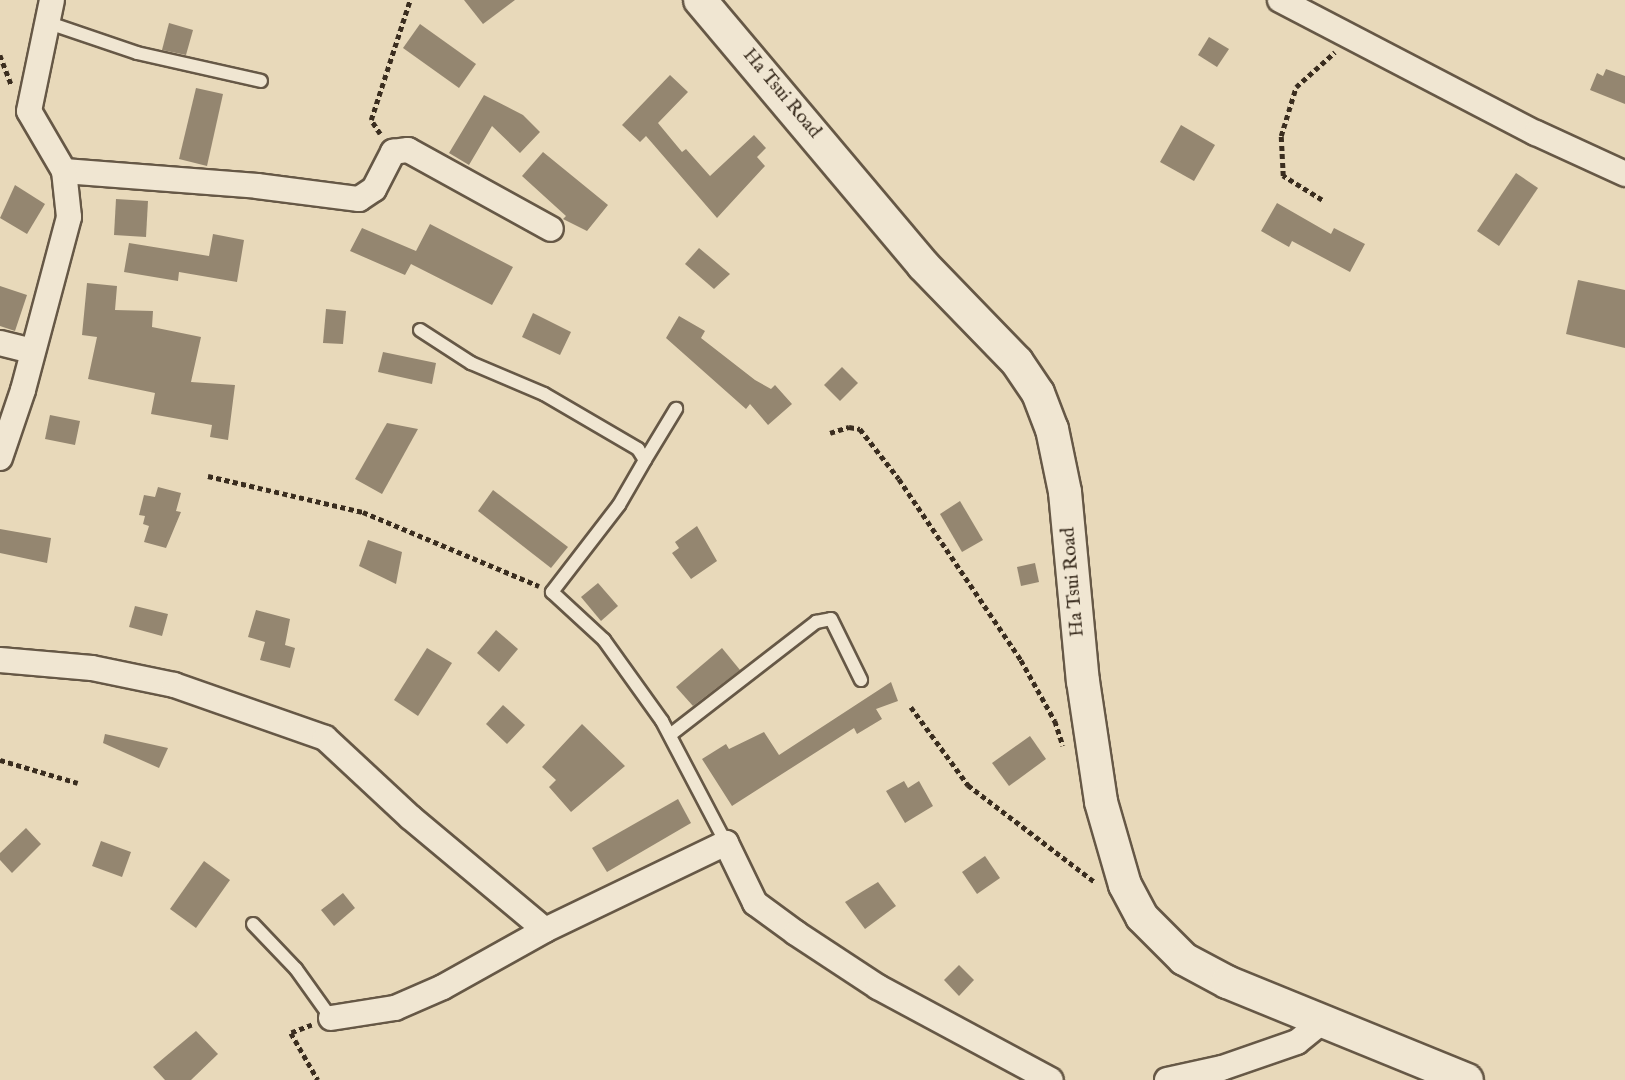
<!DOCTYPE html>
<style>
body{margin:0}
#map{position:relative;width:1625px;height:1080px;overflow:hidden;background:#e8d9ba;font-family:"IM FELL English",serif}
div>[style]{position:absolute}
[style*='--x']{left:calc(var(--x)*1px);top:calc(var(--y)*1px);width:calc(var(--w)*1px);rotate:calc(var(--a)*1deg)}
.building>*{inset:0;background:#948670}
.path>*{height:4.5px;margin-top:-2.25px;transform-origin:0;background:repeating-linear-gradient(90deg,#3a2d1f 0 5px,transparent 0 8.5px)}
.roads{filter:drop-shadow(2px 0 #665846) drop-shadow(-2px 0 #665846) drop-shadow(0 2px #665846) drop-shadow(0 -2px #665846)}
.service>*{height:12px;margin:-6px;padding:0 6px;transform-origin:6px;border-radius:6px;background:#f0e6d2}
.minor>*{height:24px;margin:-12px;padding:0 12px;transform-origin:12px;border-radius:12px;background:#f0e6d2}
.tertiary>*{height:32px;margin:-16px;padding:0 16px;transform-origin:16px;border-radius:16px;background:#f0e6d2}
span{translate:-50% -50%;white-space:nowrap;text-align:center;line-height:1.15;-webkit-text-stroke:5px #f0e6d2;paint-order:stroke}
.street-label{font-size:19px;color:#3a2d1f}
</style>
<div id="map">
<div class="building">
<div style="clip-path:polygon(464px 0,515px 0,483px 24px)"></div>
<div style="clip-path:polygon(169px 23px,193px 30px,186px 55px,162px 50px)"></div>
<div style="clip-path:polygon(420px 24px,476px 64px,459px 88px,403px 48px)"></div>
<div style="clip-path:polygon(1209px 37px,1229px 49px,1217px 67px,1198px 55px)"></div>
<div style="clip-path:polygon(1606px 69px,1625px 76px,1625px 104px,1590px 90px,1597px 73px,1603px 76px)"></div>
<div style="clip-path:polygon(670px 75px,688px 92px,658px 123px,682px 152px,686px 149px,710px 176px,754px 135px,766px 148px,757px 157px,765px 166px,717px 218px,646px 136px,640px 142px,622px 125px)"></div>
<div style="clip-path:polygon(196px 88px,223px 94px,207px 166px,179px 159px)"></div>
<div style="clip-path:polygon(484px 95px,523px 115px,540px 132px,520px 153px,492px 126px,469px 165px,449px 153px)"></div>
<div style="clip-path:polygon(1181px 125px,1215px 145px,1194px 181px,1160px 162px)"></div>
<div style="clip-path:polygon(543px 152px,608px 205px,587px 231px,563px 219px,566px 216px,522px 176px)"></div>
<div style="clip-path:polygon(1516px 173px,1538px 188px,1499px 246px,1477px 231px)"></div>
<div style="clip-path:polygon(15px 185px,45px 204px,27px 234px,0 218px)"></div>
<div style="clip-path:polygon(116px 199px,148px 201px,146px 237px,114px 235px)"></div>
<div style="clip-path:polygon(1277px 203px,1331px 234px,1334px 228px,1365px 244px,1350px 272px,1292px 241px,1289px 247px,1261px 231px)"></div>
<div style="clip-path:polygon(430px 224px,513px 267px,492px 305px,411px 264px,405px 275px,350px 251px,362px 228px,416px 251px)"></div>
<div style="clip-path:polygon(213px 234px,244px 240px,237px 282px,179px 272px,178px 281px,124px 272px,129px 243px,209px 256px)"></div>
<div style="clip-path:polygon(699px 248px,730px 274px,714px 289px,685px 264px)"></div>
<div style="clip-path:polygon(1578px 280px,1625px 290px,1625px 348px,1566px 334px)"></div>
<div style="clip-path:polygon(87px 283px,117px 286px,115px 310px,153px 311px,152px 327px,201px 337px,191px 382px,235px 385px,228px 440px,210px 437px,212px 425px,151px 414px,155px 393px,88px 379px,97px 337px,82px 335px)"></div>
<div style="clip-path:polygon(0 286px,27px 295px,15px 331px,0 326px)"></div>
<div style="clip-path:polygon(326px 309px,346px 311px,343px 344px,323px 343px)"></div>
<div style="clip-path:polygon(533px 313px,571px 332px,560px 355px,522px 337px)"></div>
<div style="clip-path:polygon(679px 316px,705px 331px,701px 338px,755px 380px,771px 389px,775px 385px,792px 404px,768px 425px,750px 404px,746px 409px,666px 338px)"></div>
<div style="clip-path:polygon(383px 352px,436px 363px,432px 384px,378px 372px)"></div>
<div style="clip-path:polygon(842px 367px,858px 383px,840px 401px,824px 385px)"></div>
<div style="clip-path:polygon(50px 415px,80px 421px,75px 445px,45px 439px)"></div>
<div style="clip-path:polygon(387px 423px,418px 429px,382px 494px,355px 479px)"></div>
<div style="clip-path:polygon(158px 487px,181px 493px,176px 511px,181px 512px,166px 548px,144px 542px,149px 526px,143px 524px,145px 516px,139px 515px,144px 495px,155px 497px)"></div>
<div style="clip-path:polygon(493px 490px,568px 547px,551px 568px,478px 511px)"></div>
<div style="clip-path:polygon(960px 501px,983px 540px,962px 552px,940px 514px)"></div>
<div style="clip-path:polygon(697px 526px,717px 561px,691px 579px,672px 553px,679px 548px,675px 542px)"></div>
<div style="clip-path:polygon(0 529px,51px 538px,47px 563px,0 553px)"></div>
<div style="clip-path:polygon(368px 540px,402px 552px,396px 584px,359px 566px)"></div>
<div style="clip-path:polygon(1035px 563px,1039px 582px,1021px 586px,1017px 567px)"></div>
<div style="clip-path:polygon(598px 583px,618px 606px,601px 621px,581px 597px)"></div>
<div style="clip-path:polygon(135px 606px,168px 614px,162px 636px,129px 627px)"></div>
<div style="clip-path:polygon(256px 610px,290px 619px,285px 645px,295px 648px,290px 668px,260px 660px,265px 642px,248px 637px)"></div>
<div style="clip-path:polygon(496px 630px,518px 649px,499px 672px,477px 653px)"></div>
<div style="clip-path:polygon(427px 648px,452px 663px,418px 716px,394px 700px)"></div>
<div style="clip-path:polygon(722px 648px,740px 670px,693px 706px,676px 687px)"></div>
<div style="clip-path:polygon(891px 682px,898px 701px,876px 709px,882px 719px,857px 734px,854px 728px,732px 806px,702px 759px,726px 744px,729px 749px,764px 732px,779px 755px)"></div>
<div style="clip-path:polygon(503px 705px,525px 725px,507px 744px,486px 724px)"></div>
<div style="clip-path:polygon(582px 724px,625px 766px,571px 812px,549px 787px,556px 780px,542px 767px)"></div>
<div style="clip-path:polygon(105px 734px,168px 748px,159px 768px,103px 743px)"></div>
<div style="clip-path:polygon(1030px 736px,1046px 759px,1009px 786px,992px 763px)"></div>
<div style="clip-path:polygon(904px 781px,908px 788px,919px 781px,933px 806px,905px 823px,886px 791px)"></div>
<div style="clip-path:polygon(678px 799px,691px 823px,607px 872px,592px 848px)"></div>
<div style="clip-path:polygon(26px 828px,41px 844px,12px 873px,0 860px,0 853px)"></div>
<div style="clip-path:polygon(101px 841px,131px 852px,122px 877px,92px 866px)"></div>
<div style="clip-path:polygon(985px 856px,1000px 878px,977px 894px,962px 872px)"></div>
<div style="clip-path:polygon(204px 861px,230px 880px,196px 928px,170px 909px)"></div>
<div style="clip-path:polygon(878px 882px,896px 906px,865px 929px,845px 902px)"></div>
<div style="clip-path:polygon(343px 893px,355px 908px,334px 926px,321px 910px)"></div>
<div style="clip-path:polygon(959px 965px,974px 980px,959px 996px,944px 980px)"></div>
<div style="clip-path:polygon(196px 1031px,218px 1054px,191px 1080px,165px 1080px,153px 1067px)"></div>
</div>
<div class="path">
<div style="--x:0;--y:55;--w:31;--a:69"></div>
<div style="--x:380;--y:134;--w:17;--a:-123"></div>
<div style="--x:371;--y:120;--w:126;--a:-72"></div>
<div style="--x:1322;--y:200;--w:46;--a:-148.4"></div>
<div style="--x:1283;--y:176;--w:40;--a:-92.9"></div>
<div style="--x:1281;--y:136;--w:51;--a:-73"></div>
<div style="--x:1296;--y:87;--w:52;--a:-41.9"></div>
<div style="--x:830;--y:433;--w:20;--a:-18"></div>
<div style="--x:849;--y:427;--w:11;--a:10"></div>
<div style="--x:860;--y:429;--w:63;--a:52"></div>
<div style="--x:899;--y:479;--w:218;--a:56"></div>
<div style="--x:1021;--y:660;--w:70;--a:60.9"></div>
<div style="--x:1055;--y:721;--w:26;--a:72"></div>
<div style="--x:208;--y:476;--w:159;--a:13.1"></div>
<div style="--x:363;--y:512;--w:191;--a:22.8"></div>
<div style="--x:911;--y:707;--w:97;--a:53.8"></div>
<div style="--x:968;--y:785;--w:160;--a:37.4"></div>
<div style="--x:0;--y:760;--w:81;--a:16.4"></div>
<div style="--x:312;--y:1025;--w:22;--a:159"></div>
<div style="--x:291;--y:1033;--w:54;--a:60.1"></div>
</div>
<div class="roads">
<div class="service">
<div style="--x:46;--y:22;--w:96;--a:18.8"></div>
<div style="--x:137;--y:53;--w:127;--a:12.7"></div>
<div style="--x:420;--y:330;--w:61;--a:32.9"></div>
<div style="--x:471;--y:363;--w:79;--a:23"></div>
<div style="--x:544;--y:394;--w:109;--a:30.3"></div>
<div style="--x:638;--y:449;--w:13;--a:58"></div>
<div style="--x:645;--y:460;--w:52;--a:120"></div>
<div style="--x:619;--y:505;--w:110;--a:127.6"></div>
<div style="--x:552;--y:592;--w:71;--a:42.7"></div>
<div style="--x:604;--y:640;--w:100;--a:54.4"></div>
<div style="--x:662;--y:721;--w:138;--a:62.3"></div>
<div style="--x:645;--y:460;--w:60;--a:-58.7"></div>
<div style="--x:670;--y:735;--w:185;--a:-37.7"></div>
<div style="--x:816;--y:622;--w:15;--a:-11"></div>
<div style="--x:831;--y:619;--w:68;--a:63.8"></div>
<div style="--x:253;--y:924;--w:62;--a:46.3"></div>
<div style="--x:296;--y:969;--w:60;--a:54.5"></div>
</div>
<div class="minor">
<div style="--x:1280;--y:0;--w:288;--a:27.5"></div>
<div style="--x:1536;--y:133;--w:98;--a:24.7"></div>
<div style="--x:64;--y:171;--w:194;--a:4.4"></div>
<div style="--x:257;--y:186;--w:103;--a:7.3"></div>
<div style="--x:359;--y:199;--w:18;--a:-34"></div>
<div style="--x:374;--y:189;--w:42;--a:-62.8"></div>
<div style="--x:393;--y:152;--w:15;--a:-8"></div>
<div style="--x:408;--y:150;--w:163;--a:28.9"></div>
<div style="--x:0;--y:343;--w:33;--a:14"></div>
<div style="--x:0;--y:458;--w:72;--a:-71.3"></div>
<div style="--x:23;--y:390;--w:179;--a:-75.1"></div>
<div style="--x:69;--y:217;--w:46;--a:-96.2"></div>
<div style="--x:64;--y:171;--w:69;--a:-120.3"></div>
<div style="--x:29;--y:111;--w:113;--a:-78.3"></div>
<div style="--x:0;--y:660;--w:92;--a:5"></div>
<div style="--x:92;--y:668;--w:84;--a:11.7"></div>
<div style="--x:174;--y:685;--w:160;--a:19.3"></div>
<div style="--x:325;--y:738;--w:116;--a:42.9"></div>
<div style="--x:410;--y:817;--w:176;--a:39.9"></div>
<div style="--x:331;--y:1018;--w:65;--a:-8.9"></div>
<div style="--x:395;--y:1008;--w:52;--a:-23.6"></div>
<div style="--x:443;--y:987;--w:117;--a:-29.2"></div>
<div style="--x:545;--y:930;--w:201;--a:-25.7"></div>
<div style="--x:726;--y:843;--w:67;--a:64.2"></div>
<div style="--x:755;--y:903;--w:51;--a:36.2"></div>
<div style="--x:796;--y:933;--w:98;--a:33.4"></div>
<div style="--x:878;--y:987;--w:196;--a:28.3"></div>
<div style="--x:1167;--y:1080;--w:56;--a:-12.3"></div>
<div style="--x:1222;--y:1068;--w:79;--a:-19.1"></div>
<div style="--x:1297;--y:1042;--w:33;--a:-39"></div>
</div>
<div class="tertiary">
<div style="--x:700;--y:0;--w:346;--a:49.9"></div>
<div style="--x:923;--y:265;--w:135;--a:45.9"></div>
<div style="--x:1017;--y:362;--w:37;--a:56"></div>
<div style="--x:1038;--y:393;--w:39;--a:69"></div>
<div style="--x:1052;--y:429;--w:64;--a:78.3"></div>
<div style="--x:1065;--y:492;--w:190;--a:84.6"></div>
<div style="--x:1083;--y:681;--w:122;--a:81.5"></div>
<div style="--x:1101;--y:802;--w:86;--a:73.9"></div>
<div style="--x:1125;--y:885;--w:36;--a:62"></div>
<div style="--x:1142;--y:917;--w:59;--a:45"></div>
<div style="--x:1184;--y:959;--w:49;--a:28.1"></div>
<div style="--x:1227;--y:982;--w:259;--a:22.2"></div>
</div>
</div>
<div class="street-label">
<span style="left:781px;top:94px;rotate:50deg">Ha Tsui Road</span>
<span style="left:1074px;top:582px;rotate:-95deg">Ha Tsui Road</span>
</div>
</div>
